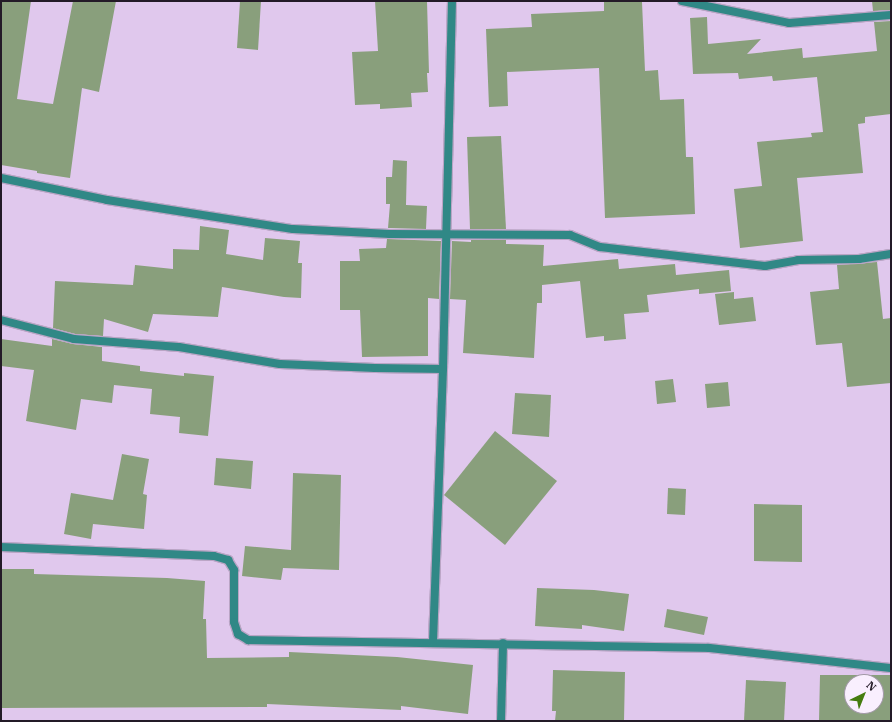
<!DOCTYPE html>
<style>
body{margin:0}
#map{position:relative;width:892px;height:722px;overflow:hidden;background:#e0c8ed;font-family:"IBM Plex Serif",serif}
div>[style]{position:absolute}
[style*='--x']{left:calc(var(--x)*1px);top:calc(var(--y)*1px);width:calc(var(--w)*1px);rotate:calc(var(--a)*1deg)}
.building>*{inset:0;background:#899f7c}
.roads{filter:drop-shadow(1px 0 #baa5c5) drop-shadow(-1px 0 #baa5c5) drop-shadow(0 1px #baa5c5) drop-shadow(0 -1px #baa5c5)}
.lane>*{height:8px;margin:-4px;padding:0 4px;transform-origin:4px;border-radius:4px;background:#308886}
.street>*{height:8px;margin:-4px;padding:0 4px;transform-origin:4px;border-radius:4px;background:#308886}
span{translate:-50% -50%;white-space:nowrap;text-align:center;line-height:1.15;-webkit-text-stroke:3px #f9effe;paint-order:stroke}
.frame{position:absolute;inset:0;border:2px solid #231a27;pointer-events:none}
.north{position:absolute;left:844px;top:674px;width:40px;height:40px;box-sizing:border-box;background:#f9effe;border:1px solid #a39aa8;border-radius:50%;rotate:43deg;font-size:11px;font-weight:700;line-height:16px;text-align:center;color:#231a27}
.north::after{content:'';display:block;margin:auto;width:14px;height:18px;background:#457c0f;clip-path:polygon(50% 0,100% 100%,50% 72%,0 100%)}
</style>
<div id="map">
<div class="building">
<div style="clip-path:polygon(1px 1px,31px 1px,17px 99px,53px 104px,73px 1px,116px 1px,99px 92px,82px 88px,70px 178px,37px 173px,37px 171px,1px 165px)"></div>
<div style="clip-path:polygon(240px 1px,261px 1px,258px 50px,237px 48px)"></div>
<div style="clip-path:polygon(375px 1px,427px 1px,429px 73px,427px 73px,428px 92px,411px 93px,412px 107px,380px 109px,380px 104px,355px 105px,352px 52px,378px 51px)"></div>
<div style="clip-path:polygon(872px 1px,891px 1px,891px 10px,873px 11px)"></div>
<div style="clip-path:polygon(604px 2px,642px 2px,645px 71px,658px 70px,660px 100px,684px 99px,686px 157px,693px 157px,695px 214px,605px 218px,599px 68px,507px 72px,508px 106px,489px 107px,486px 29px,532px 27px,531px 14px,604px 11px)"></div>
<div style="clip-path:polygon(707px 17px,708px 44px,761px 39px,747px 54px,802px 48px,803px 58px,877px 51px,874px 22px,891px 21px,891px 114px,865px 117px,865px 123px,858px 124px,863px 173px,797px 178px,803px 241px,740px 248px,734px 189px,762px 186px,757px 142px,812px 137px,811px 133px,823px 132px,817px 77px,773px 81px,772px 76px,739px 79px,738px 73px,693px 74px,690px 18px)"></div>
<div style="clip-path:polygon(501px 136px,506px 229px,470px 229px,467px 137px)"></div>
<div style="clip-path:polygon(393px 160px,407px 161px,406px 205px,427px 206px,426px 229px,388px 228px,390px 204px,386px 204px,386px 177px,392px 177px)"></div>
<div style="clip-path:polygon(200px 226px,229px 230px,226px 254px,263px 260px,265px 238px,300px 241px,298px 263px,302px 263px,301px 298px,284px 297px,222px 287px,218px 317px,153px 314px,148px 332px,104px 319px,103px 336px,75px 334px,53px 328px,55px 281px,133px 285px,135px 265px,173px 269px,173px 249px,199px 250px)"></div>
<div style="clip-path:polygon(387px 239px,441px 241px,439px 299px,428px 298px,428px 356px,362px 357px,360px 310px,340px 310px,340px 261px,360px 261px,359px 249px,386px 248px)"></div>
<div style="clip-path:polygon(471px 240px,506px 240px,506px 244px,544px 245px,543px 266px,618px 259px,619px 269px,675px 264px,676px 275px,729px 270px,731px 291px,699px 294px,699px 289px,647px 295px,649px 312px,624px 314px,626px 339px,604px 341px,604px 336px,586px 338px,580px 281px,542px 285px,542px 303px,537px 303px,534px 358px,463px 353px,466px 300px,450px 299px,452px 241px,471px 242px)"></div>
<div style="clip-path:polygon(877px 262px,883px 319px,891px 318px,891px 383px,847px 387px,842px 343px,816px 345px,810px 292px,839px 289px,837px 265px)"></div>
<div style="clip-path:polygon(734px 292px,734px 299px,753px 297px,756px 321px,719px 325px,715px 294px)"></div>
<div style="clip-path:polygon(1px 339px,52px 346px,52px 339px,73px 344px,102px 347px,102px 361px,140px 366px,140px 371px,184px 376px,184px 373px,214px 376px,208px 436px,179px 433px,180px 417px,150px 414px,152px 389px,114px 385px,112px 403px,81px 399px,76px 430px,26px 421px,34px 370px,1px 366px)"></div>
<div style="clip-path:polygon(673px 379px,676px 402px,657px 404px,655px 381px)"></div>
<div style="clip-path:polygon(728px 382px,730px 406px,707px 408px,705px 384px)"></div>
<div style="clip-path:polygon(515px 393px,551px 395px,549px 437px,512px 434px)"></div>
<div style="clip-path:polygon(495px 431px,557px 481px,505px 545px,444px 495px)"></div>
<div style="clip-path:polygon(122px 454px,149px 459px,143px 494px,147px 495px,144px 529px,93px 524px,91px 539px,64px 534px,71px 493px,113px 500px)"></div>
<div style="clip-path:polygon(216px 458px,253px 461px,251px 489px,214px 485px)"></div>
<div style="clip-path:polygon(293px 473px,341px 475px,339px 570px,283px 568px,281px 580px,242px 576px,245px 546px,291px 550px)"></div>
<div style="clip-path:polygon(668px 488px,686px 489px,685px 515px,667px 514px)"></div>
<div style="clip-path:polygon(754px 504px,802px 505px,802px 562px,754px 561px)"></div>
<div style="clip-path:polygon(1px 569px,34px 569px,34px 574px,167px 578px,205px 581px,203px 619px,206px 619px,207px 658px,289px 657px,289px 652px,397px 657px,473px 665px,468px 714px,401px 706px,401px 710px,267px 704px,267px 707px,1px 708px)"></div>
<div style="clip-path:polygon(537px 588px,594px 590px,629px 594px,624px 631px,582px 625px,582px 629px,535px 626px)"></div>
<div style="clip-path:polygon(667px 609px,708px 617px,704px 635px,664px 627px)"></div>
<div style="clip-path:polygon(553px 670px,625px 672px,624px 721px,555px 721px,556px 711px,552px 711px)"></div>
<div style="clip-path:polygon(evenodd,820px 675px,891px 675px,891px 721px,819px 721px,820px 675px,852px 682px,876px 682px,876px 706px,852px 706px,852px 682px)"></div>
<div style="clip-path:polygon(746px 680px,786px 682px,784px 721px,744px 721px)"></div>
</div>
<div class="roads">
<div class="lane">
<div style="--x:1;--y:547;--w:213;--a:2.4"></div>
<div style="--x:214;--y:556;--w:15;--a:16"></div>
<div style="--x:228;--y:560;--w:12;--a:59"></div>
<div style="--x:234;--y:570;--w:52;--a:90"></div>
<div style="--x:234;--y:622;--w:13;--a:72"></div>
<div style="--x:238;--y:634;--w:12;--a:31"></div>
<div style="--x:248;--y:640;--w:461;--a:1"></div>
<div style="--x:709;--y:648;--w:183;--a:6.3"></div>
<div style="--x:433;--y:642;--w:273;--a:-87.9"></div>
<div style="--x:501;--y:721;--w:78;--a:-88.5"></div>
</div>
<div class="street">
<div style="--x:682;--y:1;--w:109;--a:11.6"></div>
<div style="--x:789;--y:23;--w:102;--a:-4.5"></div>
<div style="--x:1;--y:178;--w:108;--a:11.7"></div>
<div style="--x:107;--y:200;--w:188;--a:8.9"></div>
<div style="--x:293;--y:229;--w:97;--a:3"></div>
<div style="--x:390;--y:234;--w:180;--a:0.3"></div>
<div style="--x:570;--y:235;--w:32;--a:22"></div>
<div style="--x:600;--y:247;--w:166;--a:6.6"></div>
<div style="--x:765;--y:266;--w:34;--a:-10"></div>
<div style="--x:798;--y:260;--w:61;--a:-0.9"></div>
<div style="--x:859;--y:259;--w:32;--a:-9"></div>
<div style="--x:1;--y:320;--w:75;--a:14.6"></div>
<div style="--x:74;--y:339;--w:105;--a:4.4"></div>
<div style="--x:179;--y:347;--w:102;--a:9.6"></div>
<div style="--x:280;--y:364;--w:95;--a:2.4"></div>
<div style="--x:375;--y:368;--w:68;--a:0.8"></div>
<div style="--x:443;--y:369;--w:368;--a:-88.6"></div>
</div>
</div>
<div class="frame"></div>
<div class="north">N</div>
</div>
